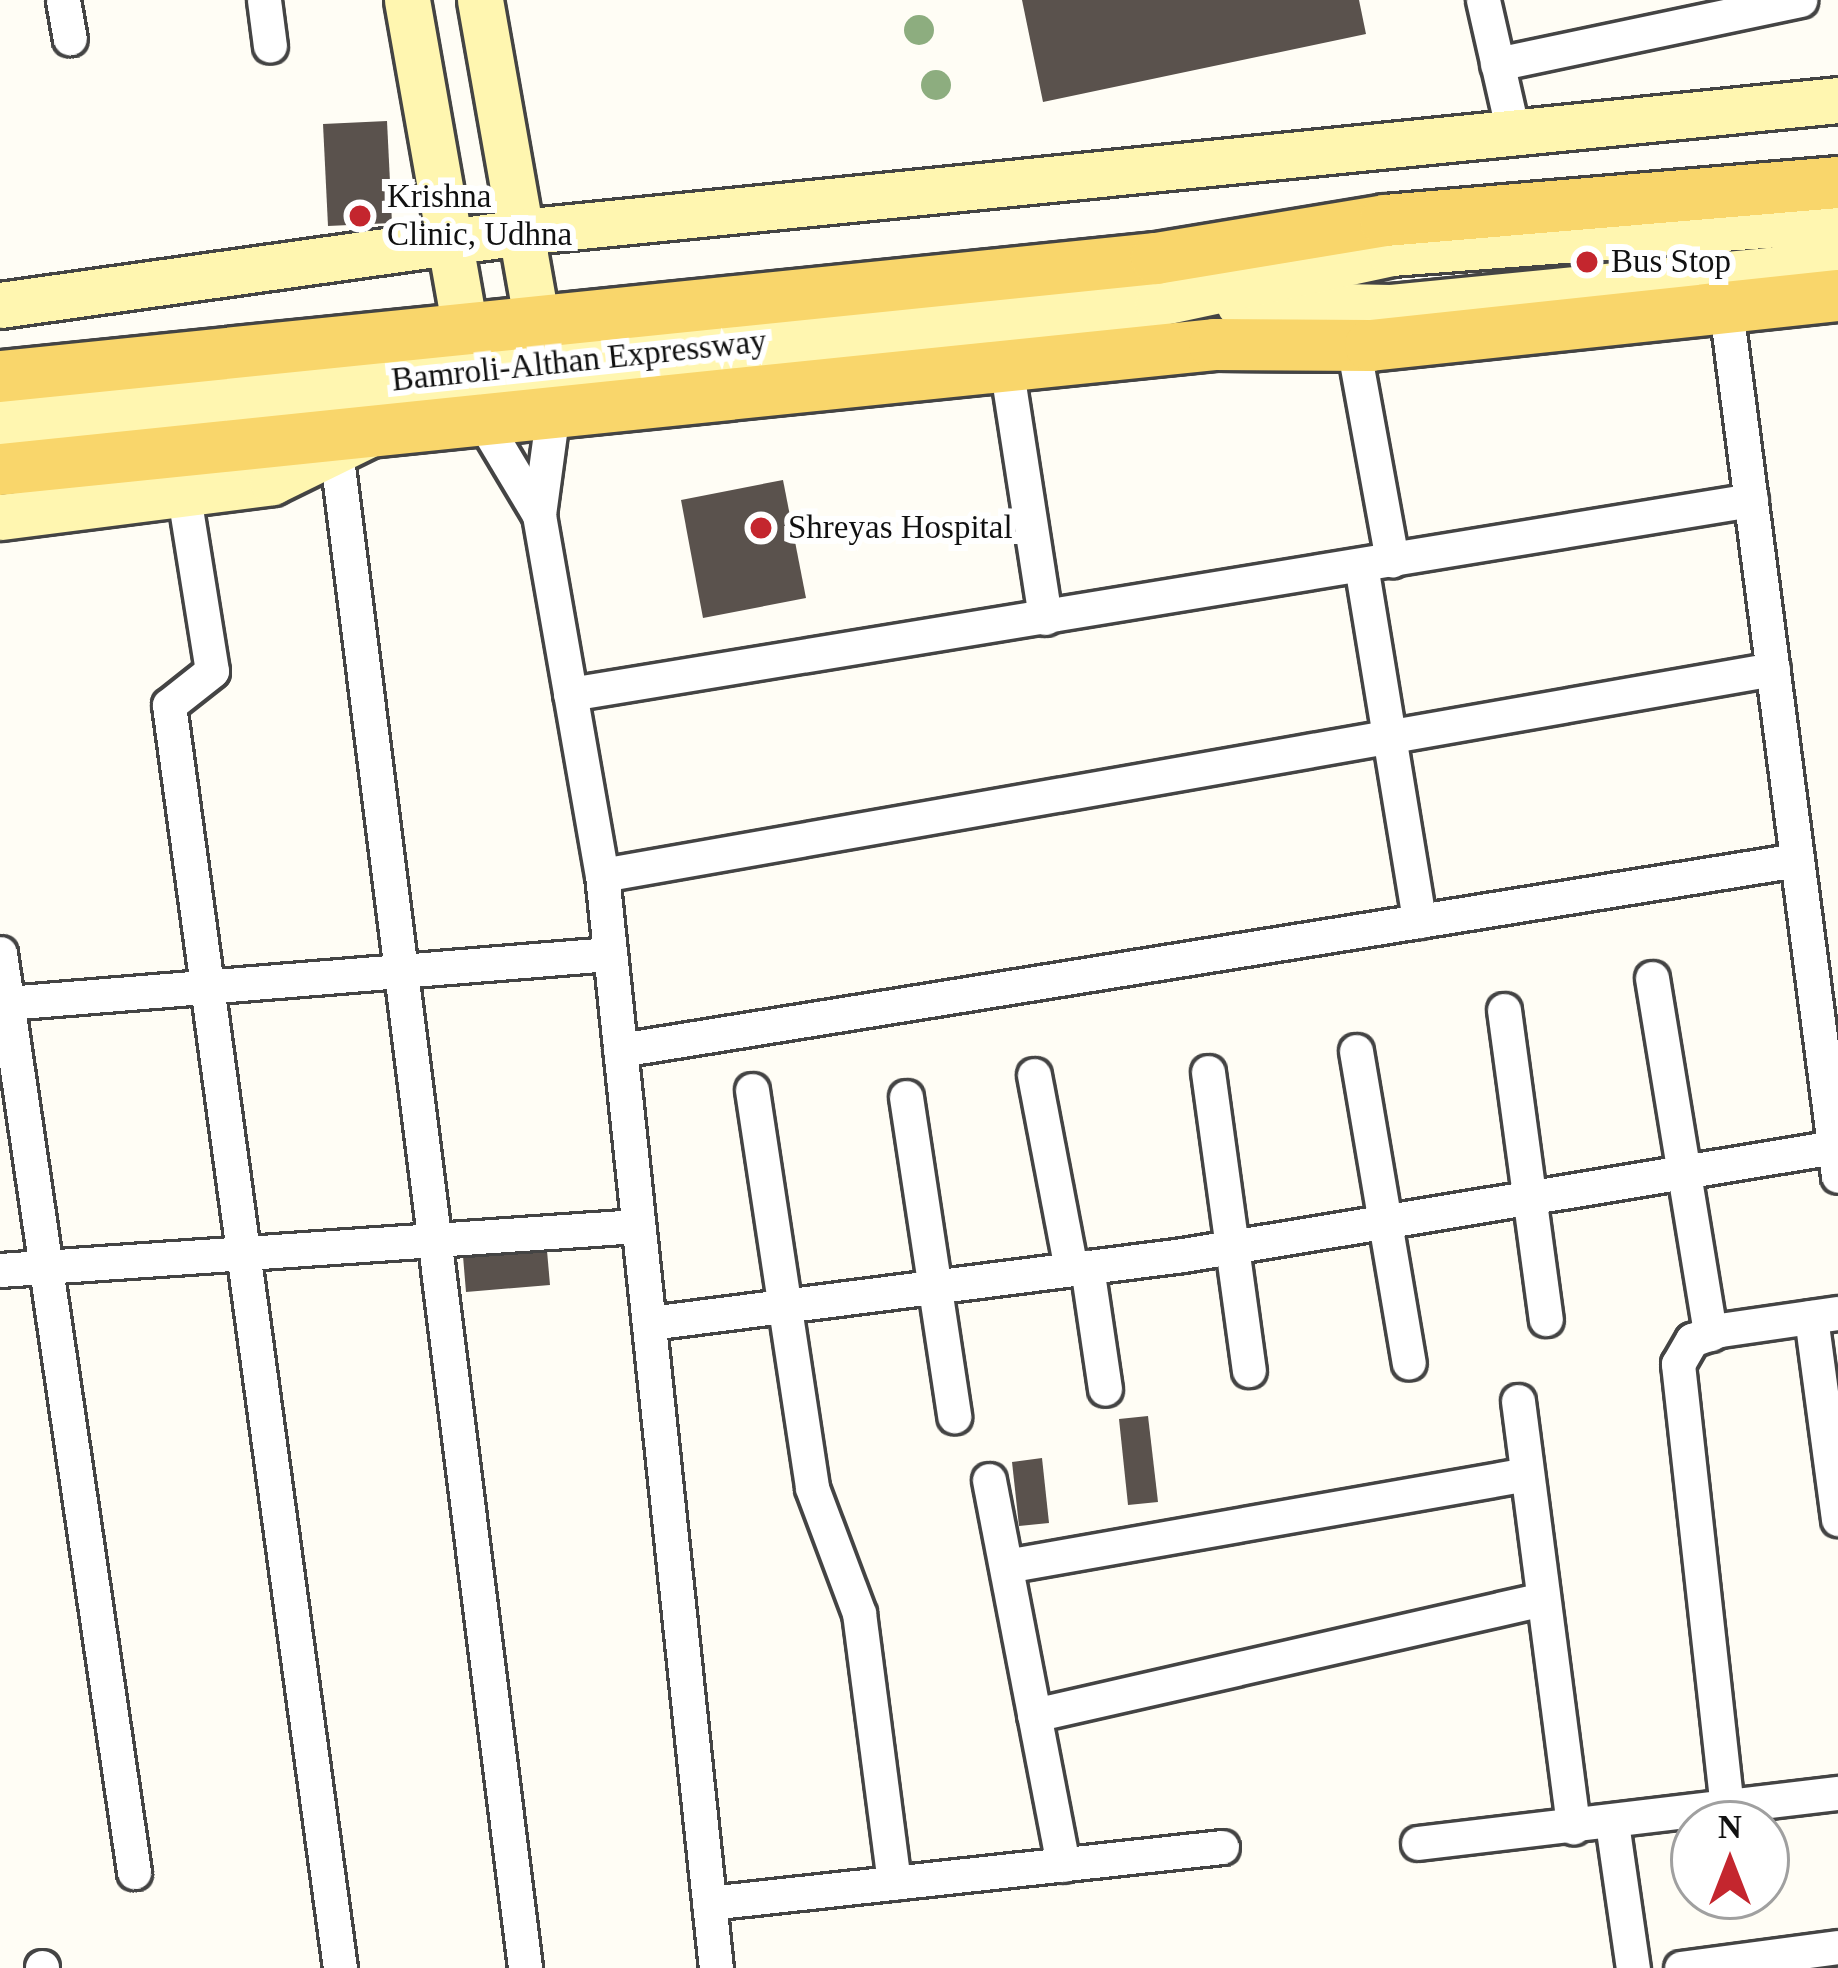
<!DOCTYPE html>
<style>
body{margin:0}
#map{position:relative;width:1838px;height:1968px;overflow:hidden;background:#fffdf5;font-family:"Times New Roman",serif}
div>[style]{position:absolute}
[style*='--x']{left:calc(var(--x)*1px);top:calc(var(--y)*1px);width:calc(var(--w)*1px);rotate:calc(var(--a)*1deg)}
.building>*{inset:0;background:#5a524d}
.roads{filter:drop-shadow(3px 0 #444) drop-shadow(-3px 0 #444) drop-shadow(0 3px #444) drop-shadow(0 -3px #444)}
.street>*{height:33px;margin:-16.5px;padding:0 16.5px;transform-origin:16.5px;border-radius:16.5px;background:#fff}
.secondary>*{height:45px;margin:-22.5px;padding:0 22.5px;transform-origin:22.5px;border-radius:22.5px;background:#fff6b0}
.primary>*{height:51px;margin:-25.5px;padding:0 25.5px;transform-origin:25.5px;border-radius:25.5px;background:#f9d66b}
.trees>*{width:30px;height:30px;margin:-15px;border-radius:50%;background:#8dad7f}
.dots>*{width:33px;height:33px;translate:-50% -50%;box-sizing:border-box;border:6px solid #fff;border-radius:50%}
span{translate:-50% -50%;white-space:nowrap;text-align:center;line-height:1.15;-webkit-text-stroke:12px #fff;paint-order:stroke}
.poi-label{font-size:33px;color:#111}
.left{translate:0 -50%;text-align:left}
.street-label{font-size:33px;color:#111}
.north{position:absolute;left:1670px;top:1800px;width:120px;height:120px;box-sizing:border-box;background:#fff;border:3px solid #a0a0a0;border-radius:50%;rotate:0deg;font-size:33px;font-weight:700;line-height:48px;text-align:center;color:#111}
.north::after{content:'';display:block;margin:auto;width:42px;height:54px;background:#c4262e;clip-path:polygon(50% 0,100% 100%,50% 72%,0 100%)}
</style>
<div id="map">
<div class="building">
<div style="clip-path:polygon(1022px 0,1359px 0,1366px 34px,1043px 102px)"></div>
<div style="clip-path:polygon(387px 121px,392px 223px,328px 226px,323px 124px)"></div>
<div style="clip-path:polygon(1685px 241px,1687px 269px,1488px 282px,1486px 255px)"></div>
<div style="clip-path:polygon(783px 480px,806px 598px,703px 618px,681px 500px)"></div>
<div style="clip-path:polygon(546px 1239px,550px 1285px,466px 1292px,462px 1244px)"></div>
<div style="clip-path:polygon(1148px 1416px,1158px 1502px,1128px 1505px,1119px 1419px)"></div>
<div style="clip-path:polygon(1042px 1458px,1049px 1523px,1019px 1526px,1012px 1462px)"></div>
</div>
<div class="roads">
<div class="street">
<div style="--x:63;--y:0;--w:39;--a:80"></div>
<div style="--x:264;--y:0;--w:46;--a:82.6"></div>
<div style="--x:1483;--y:0;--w:131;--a:77.2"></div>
<div style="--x:1497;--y:64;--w:310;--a:-11.9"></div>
<div style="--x:1726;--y:309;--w:874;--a:82.64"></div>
<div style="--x:1353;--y:345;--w:219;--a:79.7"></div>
<div style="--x:1006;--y:365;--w:256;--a:81.2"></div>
<div style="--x:553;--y:411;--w:105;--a:97.7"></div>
<div style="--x:539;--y:515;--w:365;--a:80.1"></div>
<div style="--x:602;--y:875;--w:1099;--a:84.05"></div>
<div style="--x:481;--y:418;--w:113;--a:59.1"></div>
<div style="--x:336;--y:450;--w:1530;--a:82.9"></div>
<div style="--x:184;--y:496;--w:177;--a:80.9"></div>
<div style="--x:212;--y:671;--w:55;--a:141.7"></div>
<div style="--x:169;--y:705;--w:1275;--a:82.29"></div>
<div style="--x:1361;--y:565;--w:361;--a:80.7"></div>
<div style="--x:570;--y:694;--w:1197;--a:-9.33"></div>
<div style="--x:602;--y:875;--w:1189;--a:-9.98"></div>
<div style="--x:0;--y:953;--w:929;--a:81.7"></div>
<div style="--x:1652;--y:978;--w:361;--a:80.7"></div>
<div style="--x:7;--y:1003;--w:605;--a:-4.65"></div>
<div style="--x:1504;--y:1010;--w:312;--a:82.3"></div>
<div style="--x:620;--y:1050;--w:1192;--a:-9.17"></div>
<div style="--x:1356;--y:1051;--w:316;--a:80.4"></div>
<div style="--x:1208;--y:1072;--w:301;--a:82.2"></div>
<div style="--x:1034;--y:1075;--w:197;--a:79.2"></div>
<div style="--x:752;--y:1090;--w:402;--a:81.4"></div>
<div style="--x:812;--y:1488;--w:134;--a:69.4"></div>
<div style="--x:859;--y:1613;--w:272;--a:82.6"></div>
<div style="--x:906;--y:1097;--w:323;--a:81.4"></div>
<div style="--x:1087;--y:1267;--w:123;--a:81.6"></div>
<div style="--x:0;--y:1270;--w:640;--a:-3.95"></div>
<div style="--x:1811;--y:1317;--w:204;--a:82.4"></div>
<div style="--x:650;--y:1323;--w:537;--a:-7.27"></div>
<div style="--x:1183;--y:1255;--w:660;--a:-9.42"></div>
<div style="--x:1518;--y:1401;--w:430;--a:82.6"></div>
<div style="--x:989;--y:1480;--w:392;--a:79.1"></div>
<div style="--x:1006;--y:1566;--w:529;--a:-10.01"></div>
<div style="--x:1034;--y:1715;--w:522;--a:-12.84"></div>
<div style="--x:1727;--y:1808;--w:447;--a:-96.3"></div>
<div style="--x:1678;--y:1364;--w:28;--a:-60"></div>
<div style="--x:1692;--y:1340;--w:30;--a:-20"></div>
<div style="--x:1720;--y:1330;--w:119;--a:-8.2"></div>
<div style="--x:1612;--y:1823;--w:147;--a:81.8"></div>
<div style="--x:1418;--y:1843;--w:423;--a:-6.8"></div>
<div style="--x:709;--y:1903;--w:516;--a:-6.23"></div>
<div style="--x:42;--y:1967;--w:1;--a:90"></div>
<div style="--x:1681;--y:1968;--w:158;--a:-7.6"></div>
</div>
<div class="secondary">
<div style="--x:407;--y:0;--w:369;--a:80"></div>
<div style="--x:480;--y:0;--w:363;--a:80"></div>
<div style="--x:1239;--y:304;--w:152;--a:1.1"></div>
<div style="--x:1391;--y:307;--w:382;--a:-5.6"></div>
<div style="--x:1771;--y:270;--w:69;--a:-14.2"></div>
<div style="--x:0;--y:305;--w:526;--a:-7.98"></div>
<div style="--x:521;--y:232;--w:1324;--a:-5.72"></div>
<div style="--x:0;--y:422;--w:1164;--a:-5.87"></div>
<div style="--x:1158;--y:303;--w:238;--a:-12.1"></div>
<div style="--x:1391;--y:253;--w:448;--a:-4.3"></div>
<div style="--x:0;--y:517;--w:274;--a:-7.3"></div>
<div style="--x:272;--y:482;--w:105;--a:-26.1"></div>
</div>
<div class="primary">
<div style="--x:0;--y:376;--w:1162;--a:-5.83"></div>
<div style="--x:1156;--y:258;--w:232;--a:-9.4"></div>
<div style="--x:1385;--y:220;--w:455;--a:-4.8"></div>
<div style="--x:0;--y:469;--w:1220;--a:-5.88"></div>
<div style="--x:1214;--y:344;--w:156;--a:0.4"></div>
<div style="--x:1370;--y:345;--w:471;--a:-6.1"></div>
</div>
</div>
<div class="trees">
<div style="left:919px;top:30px"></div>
<div style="left:936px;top:85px"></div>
</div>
<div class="dots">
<div style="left:360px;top:216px;background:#c4262e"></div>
<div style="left:1587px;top:262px;background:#c4262e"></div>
<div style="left:761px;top:528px;background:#c4262e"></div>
</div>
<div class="poi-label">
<span class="left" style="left:387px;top:216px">Krishna<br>Clinic, Udhna</span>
<span class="left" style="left:1611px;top:262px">Bus Stop</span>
<span class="left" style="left:788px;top:528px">Shreyas Hospital</span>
</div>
<div class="street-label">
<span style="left:579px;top:361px;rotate:-6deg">Bamroli-Althan Expressway</span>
</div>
<div class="north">N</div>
</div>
